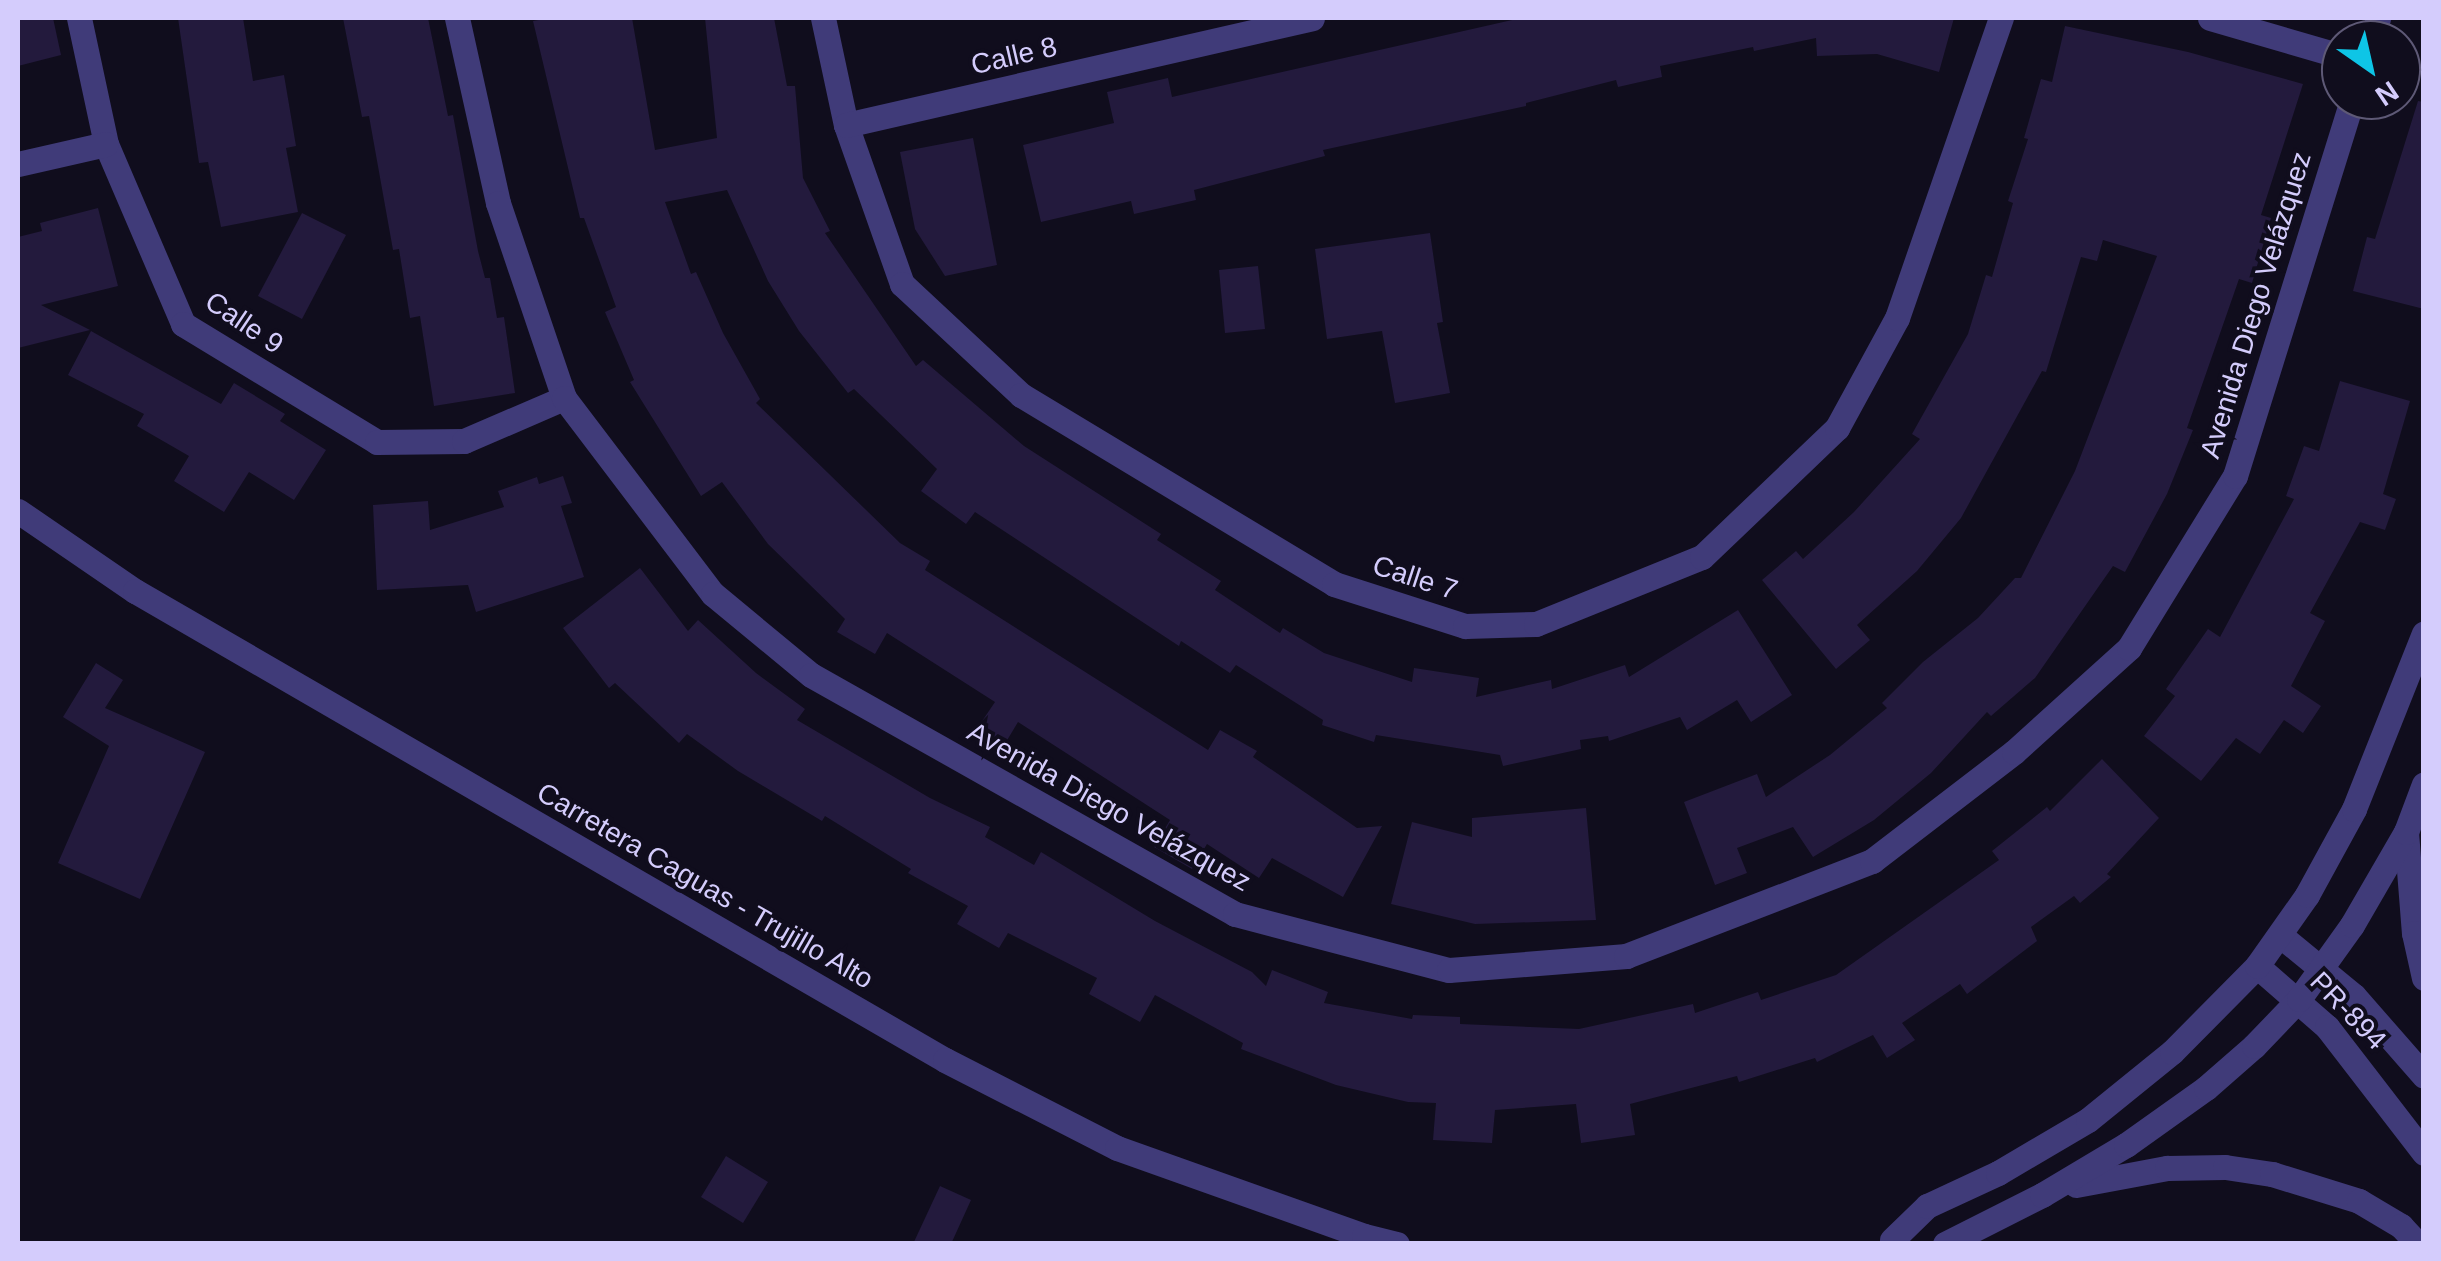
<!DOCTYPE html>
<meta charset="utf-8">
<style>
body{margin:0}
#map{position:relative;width:2441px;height:1261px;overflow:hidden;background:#100d1d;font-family:Arial,sans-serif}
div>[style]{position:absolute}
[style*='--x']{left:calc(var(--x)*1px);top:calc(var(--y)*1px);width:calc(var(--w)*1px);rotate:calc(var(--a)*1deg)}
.building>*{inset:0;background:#231a3d}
.minor>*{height:25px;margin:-12.5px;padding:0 12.5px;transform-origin:12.5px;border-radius:12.5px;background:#403b79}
span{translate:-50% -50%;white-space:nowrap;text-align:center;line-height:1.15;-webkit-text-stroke:8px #100d1d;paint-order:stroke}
.street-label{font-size:28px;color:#d4ccfc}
.frame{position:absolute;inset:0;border:20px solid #d4ccfc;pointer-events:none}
.north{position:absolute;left:2321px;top:20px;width:100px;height:100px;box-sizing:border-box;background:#100d1d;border:2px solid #5e5976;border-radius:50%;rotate:146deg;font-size:28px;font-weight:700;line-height:40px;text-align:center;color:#d4ccfc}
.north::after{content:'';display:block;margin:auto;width:35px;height:45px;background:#0ec5e6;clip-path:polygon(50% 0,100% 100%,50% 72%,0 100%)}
</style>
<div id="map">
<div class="building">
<div style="clip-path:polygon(18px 18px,53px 18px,61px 55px,18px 66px)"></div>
<div style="clip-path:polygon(178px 18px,243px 18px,253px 81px,284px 75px,296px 146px,286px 148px,298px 212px,221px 227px,208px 162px,199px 163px)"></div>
<div style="clip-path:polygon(343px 18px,428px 18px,448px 116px,453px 115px,478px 251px,485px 278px,490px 278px,497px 318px,504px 317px,515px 393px,434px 406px,420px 316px,410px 318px,399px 249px,393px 250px,369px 116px,362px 117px)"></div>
<div style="clip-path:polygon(550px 18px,632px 18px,655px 150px,717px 138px,705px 18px,774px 18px,787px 86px,795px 86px,803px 178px,830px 231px,825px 233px,916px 366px,923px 360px,1024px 446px,1161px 534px,1157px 540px,1221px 581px,1215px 590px,1280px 633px,1283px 628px,1324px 653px,1412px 682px,1414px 668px,1479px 678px,1476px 697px,1551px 680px,1552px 689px,1625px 665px,1629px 677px,1738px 610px,1792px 695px,1751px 722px,1737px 700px,1687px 730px,1680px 717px,1609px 741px,1608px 736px,1580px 740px,1581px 749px,1503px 766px,1500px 755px,1376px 735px,1374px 742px,1322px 725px,1323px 720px,1236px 665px,1230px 673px,1181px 641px,1179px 646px,975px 512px,966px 524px,921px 491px,937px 469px,854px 389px,848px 393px,799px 331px,768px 281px,727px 190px,665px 202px,691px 274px,696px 272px,723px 333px,760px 399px,756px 403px,900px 543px,930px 561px,925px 570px,1208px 750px,1220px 730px,1257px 751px,1253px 757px,1357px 828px,1382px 826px,1343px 897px,1272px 858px,1259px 878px,1207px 844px,1192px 869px,1154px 847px,1170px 820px,1018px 722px,1003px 747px,976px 730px,995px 702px,887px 633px,875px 654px,837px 632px,845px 619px,768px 544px,722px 482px,701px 496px,630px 382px,634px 380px,605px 312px,616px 307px,584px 218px,580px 218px,533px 21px)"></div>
<div style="clip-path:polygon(1521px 18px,1954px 18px,1939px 72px,1877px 54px,1817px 56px,1816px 38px,1754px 51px,1753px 47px,1660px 66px,1662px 77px,1618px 87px,1616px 80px,1526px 103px,1526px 106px,1323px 150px,1325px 156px,1194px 190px,1196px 200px,1134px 214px,1131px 201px,1041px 222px,1023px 145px,1114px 123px,1107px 92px,1168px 78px,1172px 97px)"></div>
<div style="clip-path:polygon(2065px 26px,2188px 52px,2303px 84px,2261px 215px,2271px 218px,2252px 283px,2239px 279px,2187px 428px,2193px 430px,2167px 494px,2125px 572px,2113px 566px,2035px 678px,1991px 716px,1987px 712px,1931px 773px,1874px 820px,1813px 857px,1793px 827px,1737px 848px,1747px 873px,1715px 885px,1684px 802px,1757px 774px,1766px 797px,1830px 755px,1887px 708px,1882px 703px,1923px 662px,1978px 618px,2015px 578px,2021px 578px,2075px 471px,2157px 256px,2103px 240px,2097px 261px,2081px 257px,2046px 372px,2042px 371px,1961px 518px,1917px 571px,1857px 625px,1870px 640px,1836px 669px,1762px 580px,1796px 551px,1803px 559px,1854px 512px,1920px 439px,1912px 434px,1968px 334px,1986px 275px,1992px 277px,2013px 203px,2008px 201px,2028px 139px,2024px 138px,2041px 79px,2052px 82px)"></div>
<div style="clip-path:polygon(2418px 101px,2424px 102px,2424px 309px,2353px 291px,2367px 237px,2375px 239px)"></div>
<div style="clip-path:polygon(973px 138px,997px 265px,945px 276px,915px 229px,900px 152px)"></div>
<div style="clip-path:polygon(98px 208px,118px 286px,41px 305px,90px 330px,18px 348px,18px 237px,42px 231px,40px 223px)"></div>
<div style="clip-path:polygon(302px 213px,346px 235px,302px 319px,258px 296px)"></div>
<div style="clip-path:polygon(1430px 233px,1443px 322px,1437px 323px,1450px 393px,1395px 403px,1382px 331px,1327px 339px,1315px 249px)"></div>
<div style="clip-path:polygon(1258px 266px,1265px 329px,1225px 333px,1219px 270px)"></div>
<div style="clip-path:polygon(91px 331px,221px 404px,234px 383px,285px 414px,280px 421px,326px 450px,294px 500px,249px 472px,224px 512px,174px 481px,189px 456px,137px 426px,144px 414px,68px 375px)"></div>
<div style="clip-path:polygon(2340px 381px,2410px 401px,2383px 494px,2396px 499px,2385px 530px,2360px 522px,2310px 613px,2325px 621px,2291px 686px,2321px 706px,2303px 733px,2284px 720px,2260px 754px,2236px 738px,2201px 781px,2144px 736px,2175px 696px,2166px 689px,2208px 629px,2220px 637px,2294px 499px,2286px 496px,2304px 446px,2319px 451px)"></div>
<div style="clip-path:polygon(563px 476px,572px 503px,561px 506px,584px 577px,476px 612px,468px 585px,377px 590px,373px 505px,428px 501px,430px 530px,504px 507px,498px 491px,537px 477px,539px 484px)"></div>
<div style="clip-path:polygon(640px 568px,688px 631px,698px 620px,756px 673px,805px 709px,797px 720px,930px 798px,990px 827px,985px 837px,1034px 865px,1041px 852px,1155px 921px,1252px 972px,1266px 986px,1272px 970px,1328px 992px,1324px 1003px,1412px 1019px,1413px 1015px,1460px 1017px,1460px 1024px,1579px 1029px,1693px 1004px,1695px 1013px,1758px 992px,1761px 1000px,1836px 975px,1999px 860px,1992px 851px,2047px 807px,2050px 811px,2102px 759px,2159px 818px,2107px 874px,2111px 877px,2080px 903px,2074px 896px,2031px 927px,2037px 941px,1967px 994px,1960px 984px,1902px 1023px,1915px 1040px,1887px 1058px,1873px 1035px,1817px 1062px,1815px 1058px,1739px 1082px,1737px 1076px,1630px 1104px,1635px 1135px,1581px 1143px,1576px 1104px,1495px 1110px,1492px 1143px,1433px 1140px,1436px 1103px,1408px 1102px,1336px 1085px,1241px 1049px,1243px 1043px,1155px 995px,1140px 1022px,1089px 994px,1097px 978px,1008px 933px,999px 948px,957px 924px,968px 906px,908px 873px,911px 869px,825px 816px,822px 821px,738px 771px,687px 734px,679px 743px,615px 683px,609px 688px,563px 628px)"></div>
<div style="clip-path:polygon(96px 663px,123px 680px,105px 708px,205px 752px,140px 899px,58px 863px,109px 746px,63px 717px)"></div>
<div style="clip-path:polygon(1586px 808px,1596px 920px,1475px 924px,1391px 904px,1412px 822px,1472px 837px,1472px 818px)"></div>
<div style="clip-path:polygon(726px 1156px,768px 1182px,743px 1223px,701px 1197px)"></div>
<div style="clip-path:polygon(940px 1186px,971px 1200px,951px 1244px,913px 1244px)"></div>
</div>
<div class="minor">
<div style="--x:79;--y:18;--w:129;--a:77.9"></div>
<div style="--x:106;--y:144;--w:196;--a:66.8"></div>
<div style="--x:183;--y:324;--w:227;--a:31.3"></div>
<div style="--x:377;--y:442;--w:87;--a:-0.7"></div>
<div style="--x:464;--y:441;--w:109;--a:-23.3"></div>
<div style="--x:457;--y:18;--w:189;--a:77.5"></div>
<div style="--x:498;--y:203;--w:206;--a:71.3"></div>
<div style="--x:564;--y:398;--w:246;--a:52.8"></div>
<div style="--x:713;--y:594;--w:127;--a:39.6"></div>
<div style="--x:811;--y:675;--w:487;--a:29.4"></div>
<div style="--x:1235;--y:914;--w:221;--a:14.7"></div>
<div style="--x:1449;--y:970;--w:178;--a:-4.5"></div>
<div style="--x:1626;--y:956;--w:264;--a:-21.1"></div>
<div style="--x:1872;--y:861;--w:179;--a:-37.5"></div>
<div style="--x:2014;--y:752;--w:155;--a:-42.1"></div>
<div style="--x:2129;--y:648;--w:202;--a:-58.4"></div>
<div style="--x:2235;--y:476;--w:394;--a:-72.7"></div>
<div style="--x:823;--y:18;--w:109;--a:77.9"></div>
<div style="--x:846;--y:125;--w:169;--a:70.6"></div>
<div style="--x:902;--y:284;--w:163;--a:43"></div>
<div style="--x:1021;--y:395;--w:366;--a:31.1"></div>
<div style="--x:1334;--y:584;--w:138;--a:17.8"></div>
<div style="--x:1465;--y:626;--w:71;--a:-1.6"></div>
<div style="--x:1536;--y:624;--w:179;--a:-22"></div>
<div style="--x:1702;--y:557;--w:187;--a:-43.7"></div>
<div style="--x:1837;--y:428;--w:125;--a:-61.4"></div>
<div style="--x:1897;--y:318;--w:318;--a:-70.9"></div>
<div style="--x:2210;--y:18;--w:136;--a:16.2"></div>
<div style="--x:2371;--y:40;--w:23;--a:-72"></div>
<div style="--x:846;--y:125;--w:478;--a:-12.9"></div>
<div style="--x:18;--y:164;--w:90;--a:-12.8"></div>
<div style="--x:18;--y:511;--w:142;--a:34.4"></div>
<div style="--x:135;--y:591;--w:936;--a:30.07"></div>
<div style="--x:945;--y:1060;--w:193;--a:27.1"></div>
<div style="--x:1117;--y:1148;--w:262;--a:19.6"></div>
<div style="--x:1364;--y:1236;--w:34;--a:14"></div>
<div style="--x:2406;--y:832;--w:101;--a:85.5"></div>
<div style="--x:2414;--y:933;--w:46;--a:77.5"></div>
<div style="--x:2281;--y:936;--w:94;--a:39.4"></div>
<div style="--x:2354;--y:996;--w:106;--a:48.8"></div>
<div style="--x:2257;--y:966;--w:93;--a:41.1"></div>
<div style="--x:2327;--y:1027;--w:159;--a:52.4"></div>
<div style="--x:2076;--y:1185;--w:93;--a:-10.6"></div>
<div style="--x:2167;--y:1168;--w:58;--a:-1"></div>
<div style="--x:2225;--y:1167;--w:48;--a:8.5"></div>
<div style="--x:2272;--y:1174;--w:91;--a:17.2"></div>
<div style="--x:2359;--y:1201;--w:49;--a:30.8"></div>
<div style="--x:2401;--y:1226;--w:25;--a:47"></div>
<div style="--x:1892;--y:1240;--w:49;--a:-44.2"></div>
<div style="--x:1927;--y:1206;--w:78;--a:-24.9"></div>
<div style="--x:1998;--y:1173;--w:104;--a:-30.5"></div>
<div style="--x:2088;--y:1120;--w:108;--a:-39"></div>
<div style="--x:2172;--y:1052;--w:121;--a:-45.3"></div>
<div style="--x:2257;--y:966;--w:87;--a:-54.8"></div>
<div style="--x:2307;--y:895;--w:98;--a:-61.3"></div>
<div style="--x:2354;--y:809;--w:189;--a:-68.3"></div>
<div style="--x:1945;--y:1244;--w:109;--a:-26.8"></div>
<div style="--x:2042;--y:1195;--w:98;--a:-30.8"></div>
<div style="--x:2126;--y:1145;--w:98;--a:-35.5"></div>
<div style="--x:2206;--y:1088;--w:64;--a:-41.2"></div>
<div style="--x:2254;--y:1046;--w:65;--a:-46.2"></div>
<div style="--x:2299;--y:999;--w:91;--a:-54.4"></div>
<div style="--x:2352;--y:925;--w:108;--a:-59.9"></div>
<div style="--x:2406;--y:832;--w:51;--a:-69.4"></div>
</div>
<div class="street-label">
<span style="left:1014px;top:56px;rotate:-13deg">Calle 8</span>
<span style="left:2256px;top:305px;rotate:-73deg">Avenida Diego Velázquez</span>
<span style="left:244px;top:323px;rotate:34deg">Calle 9</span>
<span style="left:1415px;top:578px;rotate:18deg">Calle 7</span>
<span style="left:1109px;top:807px;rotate:29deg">Avenida Diego Velázquez</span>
<span style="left:705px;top:886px;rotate:30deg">Carretera Caguas - Trujillo Alto</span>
<span style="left:2348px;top:1011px;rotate:46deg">PR-894</span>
</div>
<div class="frame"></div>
<div class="north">N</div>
</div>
